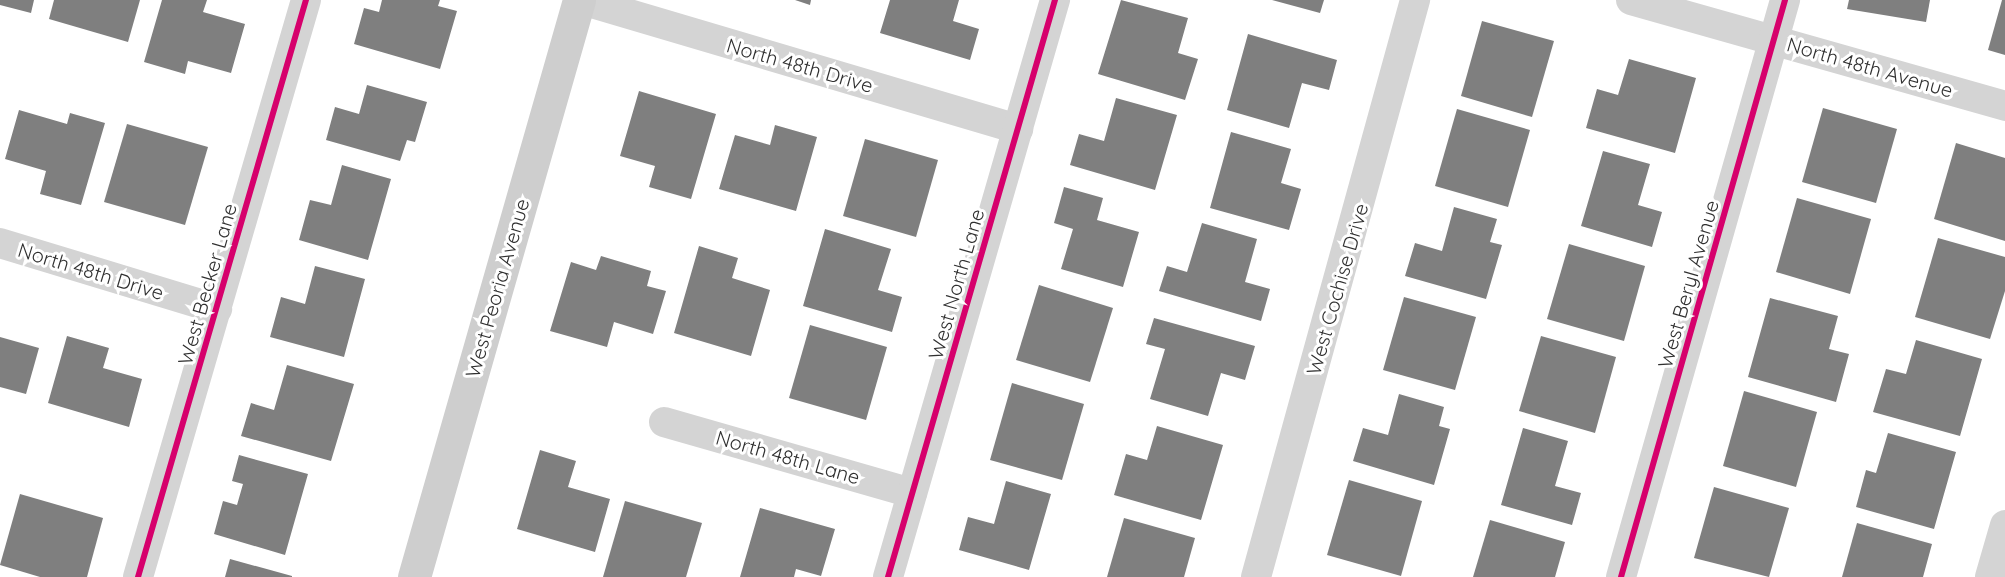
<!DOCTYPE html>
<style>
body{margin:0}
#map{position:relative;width:2005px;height:577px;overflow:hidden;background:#fff;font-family:Quicksand,sans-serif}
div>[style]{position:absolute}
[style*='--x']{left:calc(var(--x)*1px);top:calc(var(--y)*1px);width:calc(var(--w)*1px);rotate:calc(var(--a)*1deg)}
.building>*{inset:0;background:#7f7f7f}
.street>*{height:30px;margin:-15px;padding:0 15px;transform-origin:15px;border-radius:15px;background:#d4d4d4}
.secondary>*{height:33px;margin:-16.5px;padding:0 16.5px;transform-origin:16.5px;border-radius:16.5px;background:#cecece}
.cycleway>*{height:6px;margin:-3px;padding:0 3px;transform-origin:3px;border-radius:3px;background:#d6006c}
span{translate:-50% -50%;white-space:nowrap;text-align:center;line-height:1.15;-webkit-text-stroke:6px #fff;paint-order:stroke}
.street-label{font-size:20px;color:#303030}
</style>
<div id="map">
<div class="building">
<div style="clip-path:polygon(0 0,34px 0,31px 13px,0 5px)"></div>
<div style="clip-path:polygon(54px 0,140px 0,128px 42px,49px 19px)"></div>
<div style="clip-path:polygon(162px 0,207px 0,203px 12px,245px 24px,231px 73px,188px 61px,185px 74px,144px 62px)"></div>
<div style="clip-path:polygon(382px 0,440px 0,438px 6px,457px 11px,440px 69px,354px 44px,364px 8px,379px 12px)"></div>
<div style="clip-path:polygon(795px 0,811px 0,810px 5px)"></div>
<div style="clip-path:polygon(890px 0,959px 0,953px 21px,979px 29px,970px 60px,880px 33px)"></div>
<div style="clip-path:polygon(1121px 0,1188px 18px,1178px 53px,1198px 59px,1185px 100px,1098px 74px)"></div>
<div style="clip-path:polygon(1272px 0,1324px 0,1320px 13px)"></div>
<div style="clip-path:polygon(1849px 0,1930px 0,1926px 22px,1847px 9px)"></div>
<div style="clip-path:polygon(2002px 0,2005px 0,2005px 55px,1988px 50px)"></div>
<div style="clip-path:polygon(1482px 21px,1554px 41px,1532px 117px,1461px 96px)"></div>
<div style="clip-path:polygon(1248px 34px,1337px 60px,1329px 90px,1302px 83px,1289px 128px,1227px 110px)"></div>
<div style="clip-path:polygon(1629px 59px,1696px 78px,1675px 153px,1586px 128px,1597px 89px,1618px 95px)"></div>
<div style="clip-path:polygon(367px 85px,427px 102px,415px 142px,407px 140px,400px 161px,326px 140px,335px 107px,359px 114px)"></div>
<div style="clip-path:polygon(639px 91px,716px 114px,691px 199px,649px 187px,655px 166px,620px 156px)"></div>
<div style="clip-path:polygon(1116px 98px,1177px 115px,1155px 190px,1070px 165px,1079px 134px,1104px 141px)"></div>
<div style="clip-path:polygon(1823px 108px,1897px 129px,1876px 203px,1802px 182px)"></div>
<div style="clip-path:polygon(1457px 109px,1530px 130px,1508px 207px,1435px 186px)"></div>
<div style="clip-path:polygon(19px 110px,67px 124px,70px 113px,105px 123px,81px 205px,40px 194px,46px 171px,5px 159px)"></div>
<div style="clip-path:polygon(127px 124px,208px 147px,185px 225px,104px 202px)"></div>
<div style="clip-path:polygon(775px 125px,817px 137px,796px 211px,719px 189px,735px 135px,770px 145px)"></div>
<div style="clip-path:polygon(1231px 132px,1291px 149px,1281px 183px,1301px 189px,1289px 230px,1210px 208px)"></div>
<div style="clip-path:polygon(865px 139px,938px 160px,916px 237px,843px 216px)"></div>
<div style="clip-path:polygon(1956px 143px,2005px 158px,2005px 241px,1934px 219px)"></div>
<div style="clip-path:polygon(1603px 151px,1650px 164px,1638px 205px,1662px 212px,1652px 247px,1581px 226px)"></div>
<div style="clip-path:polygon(342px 165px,391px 179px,368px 260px,299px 240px,310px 200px,331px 205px)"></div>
<div style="clip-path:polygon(1064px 187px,1103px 198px,1097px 220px,1139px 232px,1123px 287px,1061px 269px,1073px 229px,1054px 223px)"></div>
<div style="clip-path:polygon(1797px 198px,1871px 219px,1850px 294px,1776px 272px)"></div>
<div style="clip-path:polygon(1454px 207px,1497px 219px,1490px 242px,1502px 245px,1486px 299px,1405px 276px,1415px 243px,1442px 251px)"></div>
<div style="clip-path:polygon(1202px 223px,1257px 239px,1245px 282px,1270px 289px,1261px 321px,1159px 291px,1167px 266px,1187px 272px)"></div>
<div style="clip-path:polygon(825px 229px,891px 249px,878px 290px,902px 297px,892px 332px,803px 306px)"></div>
<div style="clip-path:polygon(1938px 238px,2005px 257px,2005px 291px,1990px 339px,1915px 317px)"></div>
<div style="clip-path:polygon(1569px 244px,1645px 266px,1624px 341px,1547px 319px)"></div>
<div style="clip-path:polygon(699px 246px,738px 258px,732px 278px,770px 290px,751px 356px,674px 333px)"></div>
<div style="clip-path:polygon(601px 256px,651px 271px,647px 286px,666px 291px,653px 334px,614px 322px,607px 347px,550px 331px,571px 262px,596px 270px)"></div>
<div style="clip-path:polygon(315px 266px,365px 279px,344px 357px,270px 337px,281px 297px,305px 304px)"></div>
<div style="clip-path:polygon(1039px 285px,1113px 308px,1090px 382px,1016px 360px)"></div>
<div style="clip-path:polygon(1404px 297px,1476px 317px,1455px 390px,1383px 370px)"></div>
<div style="clip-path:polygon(1770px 298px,1838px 316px,1829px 349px,1849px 354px,1836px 402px,1748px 377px)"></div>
<div style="clip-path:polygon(1154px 318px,1255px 346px,1245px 380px,1221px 373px,1208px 416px,1150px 399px,1165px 349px,1146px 344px)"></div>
<div style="clip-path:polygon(810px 325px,887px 347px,866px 420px,789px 398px)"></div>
<div style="clip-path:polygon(67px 336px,109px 348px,103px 368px,142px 379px,129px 427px,48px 403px)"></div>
<div style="clip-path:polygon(1541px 336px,1616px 357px,1595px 433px,1519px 411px)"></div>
<div style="clip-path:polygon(0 337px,39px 348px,26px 394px,0 387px)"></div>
<div style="clip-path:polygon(1916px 340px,1982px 359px,1960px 436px,1873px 412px,1886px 369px,1906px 374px)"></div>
<div style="clip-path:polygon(287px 365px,354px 384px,331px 461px,241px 436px,251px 403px,274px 410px)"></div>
<div style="clip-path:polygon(1012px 383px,1084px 404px,1062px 480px,990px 460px)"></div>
<div style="clip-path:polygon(1744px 391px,1817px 412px,1796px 487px,1723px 466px)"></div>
<div style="clip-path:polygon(1399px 394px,1444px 407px,1439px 426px,1450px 429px,1434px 485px,1353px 461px,1363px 428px,1388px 435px)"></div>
<div style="clip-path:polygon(1157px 426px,1223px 445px,1201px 520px,1114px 495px,1126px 454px,1147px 460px)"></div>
<div style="clip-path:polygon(1523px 428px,1568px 441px,1555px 486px,1581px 493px,1572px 525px,1501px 505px)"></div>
<div style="clip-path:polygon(1888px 433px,1956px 452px,1934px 529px,1856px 507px,1866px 470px,1876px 473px)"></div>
<div style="clip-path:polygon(540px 450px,576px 461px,568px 487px,610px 499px,595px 552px,517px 529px)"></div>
<div style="clip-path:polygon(239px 455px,308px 474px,285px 555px,214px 534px,223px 501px,237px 505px,243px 484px,232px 481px)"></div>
<div style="clip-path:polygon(1349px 480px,1422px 501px,1401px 576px,1327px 555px)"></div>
<div style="clip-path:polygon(1006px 481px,1051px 494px,1029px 570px,959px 550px,968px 517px,994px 524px)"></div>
<div style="clip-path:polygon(1714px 487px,1789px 508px,1769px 577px,1694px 558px)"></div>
<div style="clip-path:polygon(20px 494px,103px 518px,87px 577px,40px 577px,0 565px)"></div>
<div style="clip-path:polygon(625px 501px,702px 523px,686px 577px,603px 577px)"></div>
<div style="clip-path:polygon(760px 508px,835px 529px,821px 576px,796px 569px,794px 577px,740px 577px)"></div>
<div style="clip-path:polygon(1124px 518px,1195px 538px,1184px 577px,1107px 577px)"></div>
<div style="clip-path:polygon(1490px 520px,1565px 542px,1555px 577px,1473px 577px)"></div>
<div style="clip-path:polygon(1857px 523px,1932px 544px,1923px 577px,1842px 577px)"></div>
<div style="clip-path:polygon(230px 559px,292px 576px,292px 577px,225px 577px)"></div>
</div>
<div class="street">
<div style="--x:582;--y:0;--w:455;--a:16.5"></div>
<div style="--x:1631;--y:0;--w:389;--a:15.8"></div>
<div style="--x:0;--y:243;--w:227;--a:16.9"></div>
<div style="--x:664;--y:422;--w:258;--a:16"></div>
<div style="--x:138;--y:577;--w:601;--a:-73.77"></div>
<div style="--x:888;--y:577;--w:601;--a:-73.86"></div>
<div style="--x:1256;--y:577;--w:599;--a:-74.59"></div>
<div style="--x:1621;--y:577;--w:600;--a:-74.13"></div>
<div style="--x:1990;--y:577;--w:54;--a:-73.9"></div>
</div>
<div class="secondary">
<div style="--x:414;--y:577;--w:600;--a:-74.04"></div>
</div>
<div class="cycleway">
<div style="--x:138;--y:577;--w:601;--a:-73.77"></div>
<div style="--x:888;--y:577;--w:601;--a:-73.86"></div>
<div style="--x:1621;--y:577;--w:600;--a:-74.13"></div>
</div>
<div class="street-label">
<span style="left:800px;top:65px;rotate:16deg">North 48th Drive</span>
<span style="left:1870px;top:67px;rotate:16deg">North 48th Avenue</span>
<span style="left:91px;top:271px;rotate:17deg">North 48th Drive</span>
<span style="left:207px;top:284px;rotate:-74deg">West Becker Lane</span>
<span style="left:956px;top:284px;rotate:-74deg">West North Lane</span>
<span style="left:1688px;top:284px;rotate:-74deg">West Beryl Avenue</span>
<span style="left:497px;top:288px;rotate:-74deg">West Peoria Avenue</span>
<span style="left:1337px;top:289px;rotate:-74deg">West Cochise Drive</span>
<span style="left:788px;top:457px;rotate:16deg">North 48th Lane</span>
</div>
</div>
